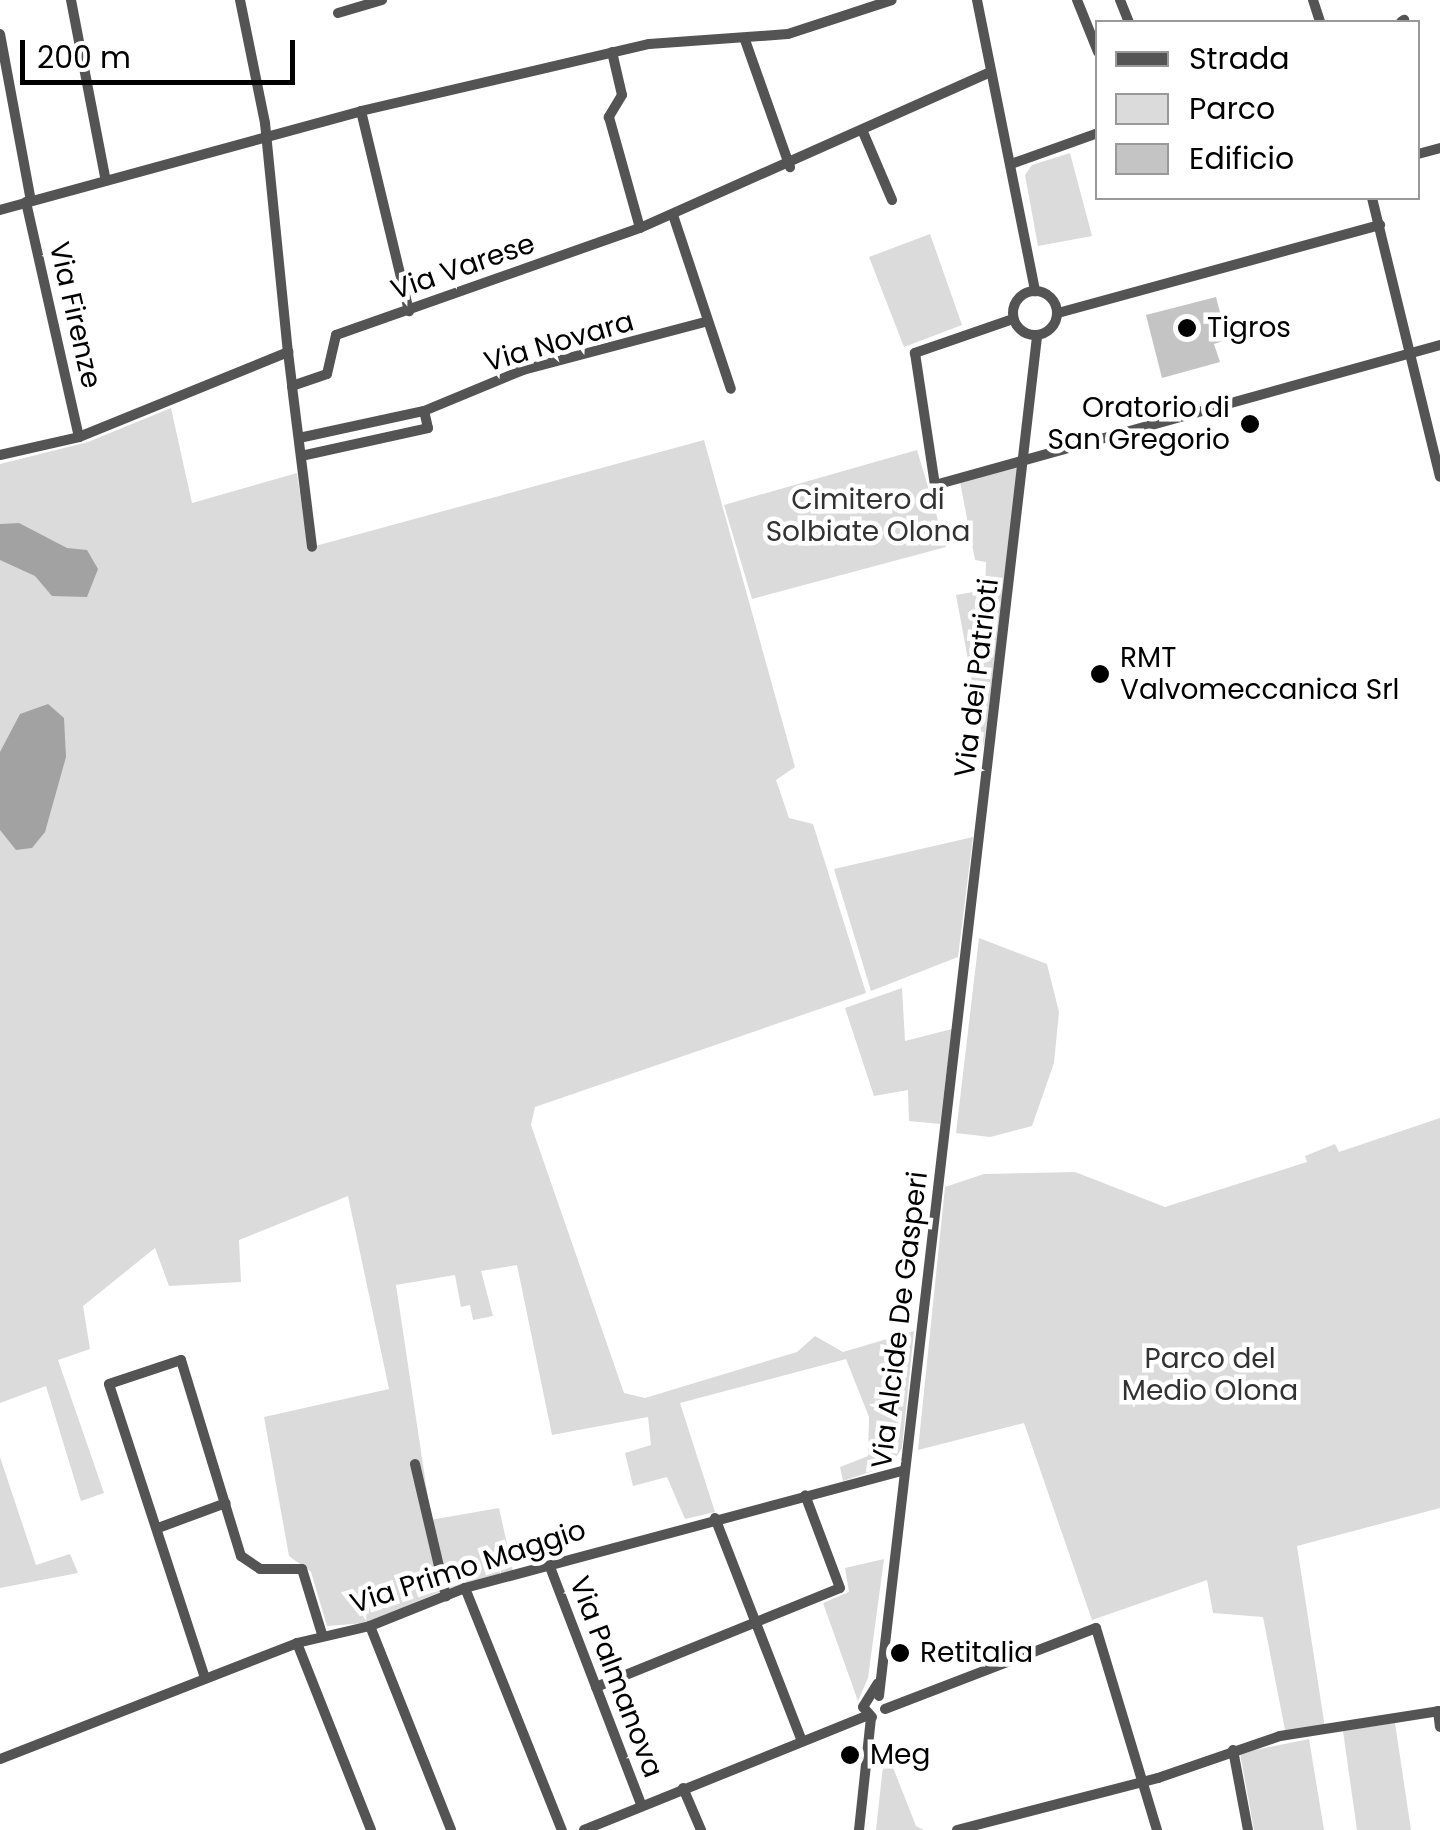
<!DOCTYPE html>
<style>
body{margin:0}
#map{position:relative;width:1440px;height:1830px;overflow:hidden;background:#fff;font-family:Poppins,sans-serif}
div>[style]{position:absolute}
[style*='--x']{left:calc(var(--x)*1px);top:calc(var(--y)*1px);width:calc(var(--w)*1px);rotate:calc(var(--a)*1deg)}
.green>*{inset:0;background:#dbdbdb}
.water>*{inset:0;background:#a2a2a2}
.building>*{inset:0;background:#c4c4c4}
.minor>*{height:10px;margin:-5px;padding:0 5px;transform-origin:5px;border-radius:5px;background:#545454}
.minor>.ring{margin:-5px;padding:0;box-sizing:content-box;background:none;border:10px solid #545454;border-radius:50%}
.dots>*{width:28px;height:28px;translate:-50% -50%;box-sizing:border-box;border:5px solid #fff;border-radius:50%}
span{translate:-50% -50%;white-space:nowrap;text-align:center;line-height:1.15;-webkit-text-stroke:9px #fff;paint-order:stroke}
.street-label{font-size:28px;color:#000}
.poi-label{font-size:28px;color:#000}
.left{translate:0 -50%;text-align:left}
.right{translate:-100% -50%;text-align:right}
.park-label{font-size:28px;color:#323232}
.legend{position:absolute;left:1095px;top:20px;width:325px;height:180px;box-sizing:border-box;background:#fff;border:2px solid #999;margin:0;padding:12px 18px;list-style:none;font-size:30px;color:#000}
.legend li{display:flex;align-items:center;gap:20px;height:50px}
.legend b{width:50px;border:2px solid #999}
.scale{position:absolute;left:20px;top:40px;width:275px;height:45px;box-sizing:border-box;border:5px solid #000;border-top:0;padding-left:12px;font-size:30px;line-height:35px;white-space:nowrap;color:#000;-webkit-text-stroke:8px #fff;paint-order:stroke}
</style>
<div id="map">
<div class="green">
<div style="clip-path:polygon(1070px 153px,1092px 236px,1038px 246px,1025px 175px,1032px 165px)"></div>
<div style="clip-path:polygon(930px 234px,962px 325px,904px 347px,869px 257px)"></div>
<div style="clip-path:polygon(171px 408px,192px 503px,297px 473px,308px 548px,704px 440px,795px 767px,776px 780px,789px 818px,813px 824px,866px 993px,535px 1107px,531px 1125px,624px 1393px,645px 1398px,797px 1352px,815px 1336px,843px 1352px,914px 1331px,902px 1448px,891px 1465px,843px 1481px,840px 1467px,868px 1456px,869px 1417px,846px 1359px,680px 1403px,715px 1512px,685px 1519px,667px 1477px,633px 1486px,625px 1453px,651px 1445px,648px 1417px,552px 1435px,517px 1265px,481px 1271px,493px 1316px,473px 1320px,470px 1305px,461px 1307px,455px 1275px,396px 1285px,442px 1591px,366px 1623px,327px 1626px,311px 1572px,289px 1556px,264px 1417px,389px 1389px,348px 1196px,239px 1240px,241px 1282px,169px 1286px,155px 1248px,83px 1306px,90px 1349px,58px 1360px,104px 1493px,81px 1501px,46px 1386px,0 1403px,0 464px,88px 442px)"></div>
<div style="clip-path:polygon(917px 450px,946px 547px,752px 599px,724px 505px)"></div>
<div style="clip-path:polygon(1017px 467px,1018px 470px,984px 746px,956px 595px,985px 590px,986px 562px,975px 560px,960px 482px)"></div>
<div style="clip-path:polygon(973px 837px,958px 957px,871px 991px,834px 869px)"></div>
<div style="clip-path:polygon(979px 938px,1047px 964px,1059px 1012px,1054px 1063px,1032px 1126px,990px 1137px,956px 1133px)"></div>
<div style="clip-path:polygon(902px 988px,905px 1041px,952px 1029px,940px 1124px,909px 1121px,908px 1090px,874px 1096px,845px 1008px)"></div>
<div style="clip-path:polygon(1440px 1118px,1440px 1508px,1297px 1546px,1325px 1728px,1285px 1730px,1263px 1617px,1213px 1613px,1207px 1580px,1092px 1620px,1024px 1423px,918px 1450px,945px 1187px,984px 1174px,1075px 1172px,1165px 1207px,1307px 1162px,1305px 1156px,1335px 1144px,1339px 1152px)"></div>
<div style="clip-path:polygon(0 1457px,36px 1565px,70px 1554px,78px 1573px,0 1588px)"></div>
<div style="clip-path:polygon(499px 1508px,513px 1571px,447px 1589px,430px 1520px)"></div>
<div style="clip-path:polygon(884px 1559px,868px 1678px,858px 1701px,823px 1603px,849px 1592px,845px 1568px)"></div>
<div style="clip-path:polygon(1395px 1723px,1411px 1830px,1357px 1830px,1343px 1731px)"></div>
<div style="clip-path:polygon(1309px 1739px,1324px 1830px,1254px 1830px,1240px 1753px)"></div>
<div style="clip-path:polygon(885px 1747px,916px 1826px,924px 1830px,876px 1830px)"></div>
</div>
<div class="water">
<div style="clip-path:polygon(19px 523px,67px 548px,87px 550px,98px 569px,87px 597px,52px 596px,35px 576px,0 560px,0 524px)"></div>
<div style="clip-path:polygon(48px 704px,64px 718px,66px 757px,45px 832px,32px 848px,16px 850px,0 830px,0 752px,20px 714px)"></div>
</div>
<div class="building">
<div style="clip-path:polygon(1216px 297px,1227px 340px,1214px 344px,1220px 362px,1162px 378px,1146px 315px)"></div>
</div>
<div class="minor">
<div style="--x:71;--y:0;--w:184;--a:79.1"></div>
<div style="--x:240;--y:0;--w:126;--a:78.5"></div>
<div style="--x:265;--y:123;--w:230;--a:84.3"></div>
<div style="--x:977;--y:0;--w:297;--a:78.7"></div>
<div style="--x:1077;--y:0;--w:56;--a:68"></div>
<div style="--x:1120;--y:0;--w:24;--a:68"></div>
<div style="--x:1313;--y:0;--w:23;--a:72"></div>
<div style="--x:338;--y:13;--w:46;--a:-16.5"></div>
<div style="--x:1401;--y:22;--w:4;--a:-34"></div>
<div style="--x:0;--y:34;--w:170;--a:79.5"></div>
<div style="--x:745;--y:40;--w:135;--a:70.5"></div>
<div style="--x:612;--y:52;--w:44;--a:76.9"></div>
<div style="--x:622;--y:95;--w:26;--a:121"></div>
<div style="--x:609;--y:117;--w:115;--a:74.4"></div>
<div style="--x:361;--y:111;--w:206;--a:76.5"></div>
<div style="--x:863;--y:132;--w:74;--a:66.9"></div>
<div style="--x:1418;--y:154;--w:23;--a:-15"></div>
<div style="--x:1011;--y:164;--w:92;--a:-19.6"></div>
<div style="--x:1372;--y:198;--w:287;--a:76.3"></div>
<div style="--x:26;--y:202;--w:241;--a:77.3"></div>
<div style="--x:0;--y:210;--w:374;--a:-15.3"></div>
<div style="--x:361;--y:111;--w:296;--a:-13.1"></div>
<div style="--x:649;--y:44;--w:139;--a:-4.1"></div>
<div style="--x:788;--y:34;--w:109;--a:-18.1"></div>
<div style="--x:673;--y:215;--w:183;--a:71.6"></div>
<div class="ring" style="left:1013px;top:291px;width:34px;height:34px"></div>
<div style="--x:1058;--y:313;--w:334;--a:-15.3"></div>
<div style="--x:1013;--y:319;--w:104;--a:160.9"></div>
<div style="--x:915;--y:353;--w:134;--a:81.4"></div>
<div style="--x:935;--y:485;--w:524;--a:-15.49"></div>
<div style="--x:292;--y:386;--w:162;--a:82.9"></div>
<div style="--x:299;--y:438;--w:128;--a:-12.2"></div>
<div style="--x:424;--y:411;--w:107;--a:-22.5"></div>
<div style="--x:523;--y:370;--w:191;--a:-14.8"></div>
<div style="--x:0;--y:455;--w:81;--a:-12.8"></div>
<div style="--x:79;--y:437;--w:226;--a:-22.1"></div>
<div style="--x:288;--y:352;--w:34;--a:83"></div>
<div style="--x:292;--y:386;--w:37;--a:-19"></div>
<div style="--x:327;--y:374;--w:40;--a:-77"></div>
<div style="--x:336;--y:335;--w:322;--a:-19.4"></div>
<div style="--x:640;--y:228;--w:384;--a:-24"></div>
<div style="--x:301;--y:456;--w:130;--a:-12.4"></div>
<div style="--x:428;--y:428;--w:17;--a:-103"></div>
<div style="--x:415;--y:1464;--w:136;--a:76.8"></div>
<div style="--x:715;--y:1518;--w:237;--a:68.7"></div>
<div style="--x:158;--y:1528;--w:72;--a:-20.2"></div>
<div style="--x:550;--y:1567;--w:254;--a:69"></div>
<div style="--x:465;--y:1588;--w:261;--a:68.2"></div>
<div style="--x:370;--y:1626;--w:219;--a:68.3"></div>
<div style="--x:297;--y:1643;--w:201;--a:68.4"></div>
<div style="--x:205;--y:1678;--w:309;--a:-108.1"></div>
<div style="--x:109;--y:1384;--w:76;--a:-18.4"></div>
<div style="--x:181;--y:1360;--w:205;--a:73"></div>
<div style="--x:241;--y:1556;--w:23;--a:34"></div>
<div style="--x:260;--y:1569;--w:42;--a:0"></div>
<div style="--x:302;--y:1569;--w:68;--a:72.9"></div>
<div style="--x:596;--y:1687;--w:263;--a:-22.1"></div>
<div style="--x:840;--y:1588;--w:99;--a:-110.6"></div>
<div style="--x:879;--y:1696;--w:1369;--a:-83.37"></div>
<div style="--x:885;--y:1709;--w:226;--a:-21"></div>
<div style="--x:1096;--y:1628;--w:211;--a:73.2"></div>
<div style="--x:1438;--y:1711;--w:16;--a:83"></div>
<div style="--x:872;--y:1717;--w:13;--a:-132"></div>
<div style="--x:863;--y:1707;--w:28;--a:-58"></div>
<div style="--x:1233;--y:1750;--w:81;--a:79.4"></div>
<div style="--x:0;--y:1759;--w:319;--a:-21.3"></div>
<div style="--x:297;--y:1643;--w:75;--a:-13.1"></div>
<div style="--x:370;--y:1626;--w:102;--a:-21.8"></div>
<div style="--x:465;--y:1588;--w:455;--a:-15"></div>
<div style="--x:683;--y:1788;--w:46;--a:66.8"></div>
<div style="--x:584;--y:1830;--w:306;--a:-22"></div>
<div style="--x:859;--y:1830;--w:114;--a:-83.9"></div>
<div style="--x:957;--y:1830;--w:208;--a:-14.5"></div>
<div style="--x:1158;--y:1778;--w:129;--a:-19"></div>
<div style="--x:1280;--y:1736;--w:162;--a:-8.9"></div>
</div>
<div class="dots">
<div style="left:1187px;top:328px;background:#000"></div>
<div style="left:1250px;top:424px;background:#000"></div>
<div style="left:1100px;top:674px;background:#000"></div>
<div style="left:900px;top:1653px;background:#000"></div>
<div style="left:850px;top:1755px;background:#000"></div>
</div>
<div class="street-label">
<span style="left:463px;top:267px;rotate:-19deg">Via Varese</span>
<span style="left:75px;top:315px;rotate:77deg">Via Firenze</span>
<span style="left:559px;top:342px;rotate:-16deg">Via Novara</span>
<span style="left:977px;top:678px;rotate:-83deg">Via dei Patrioti</span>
<span style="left:900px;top:1320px;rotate:-83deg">Via Alcide De Gasperi</span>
<span style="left:468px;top:1567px;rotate:-18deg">Via Primo Maggio</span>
<span style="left:616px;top:1677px;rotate:69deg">Via Palmanova</span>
</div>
<div class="poi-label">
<span class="left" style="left:1207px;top:328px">Tigros</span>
<span class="right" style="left:1230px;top:424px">Oratorio di<br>San Gregorio</span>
<span class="left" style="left:1120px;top:674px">RMT<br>Valvomeccanica Srl</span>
<span class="left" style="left:920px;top:1653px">Retitalia</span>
<span class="left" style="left:870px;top:1755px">Meg</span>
</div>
<div class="park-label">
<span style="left:868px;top:516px">Cimitero di<br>Solbiate Olona</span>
<span style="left:1210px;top:1375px">Parco del<br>Medio Olona</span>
</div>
<ul class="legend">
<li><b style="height:12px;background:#545454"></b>Strada</li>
<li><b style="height:28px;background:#dbdbdb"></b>Parco</li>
<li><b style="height:28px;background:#c4c4c4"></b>Edificio</li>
</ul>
<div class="scale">200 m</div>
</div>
